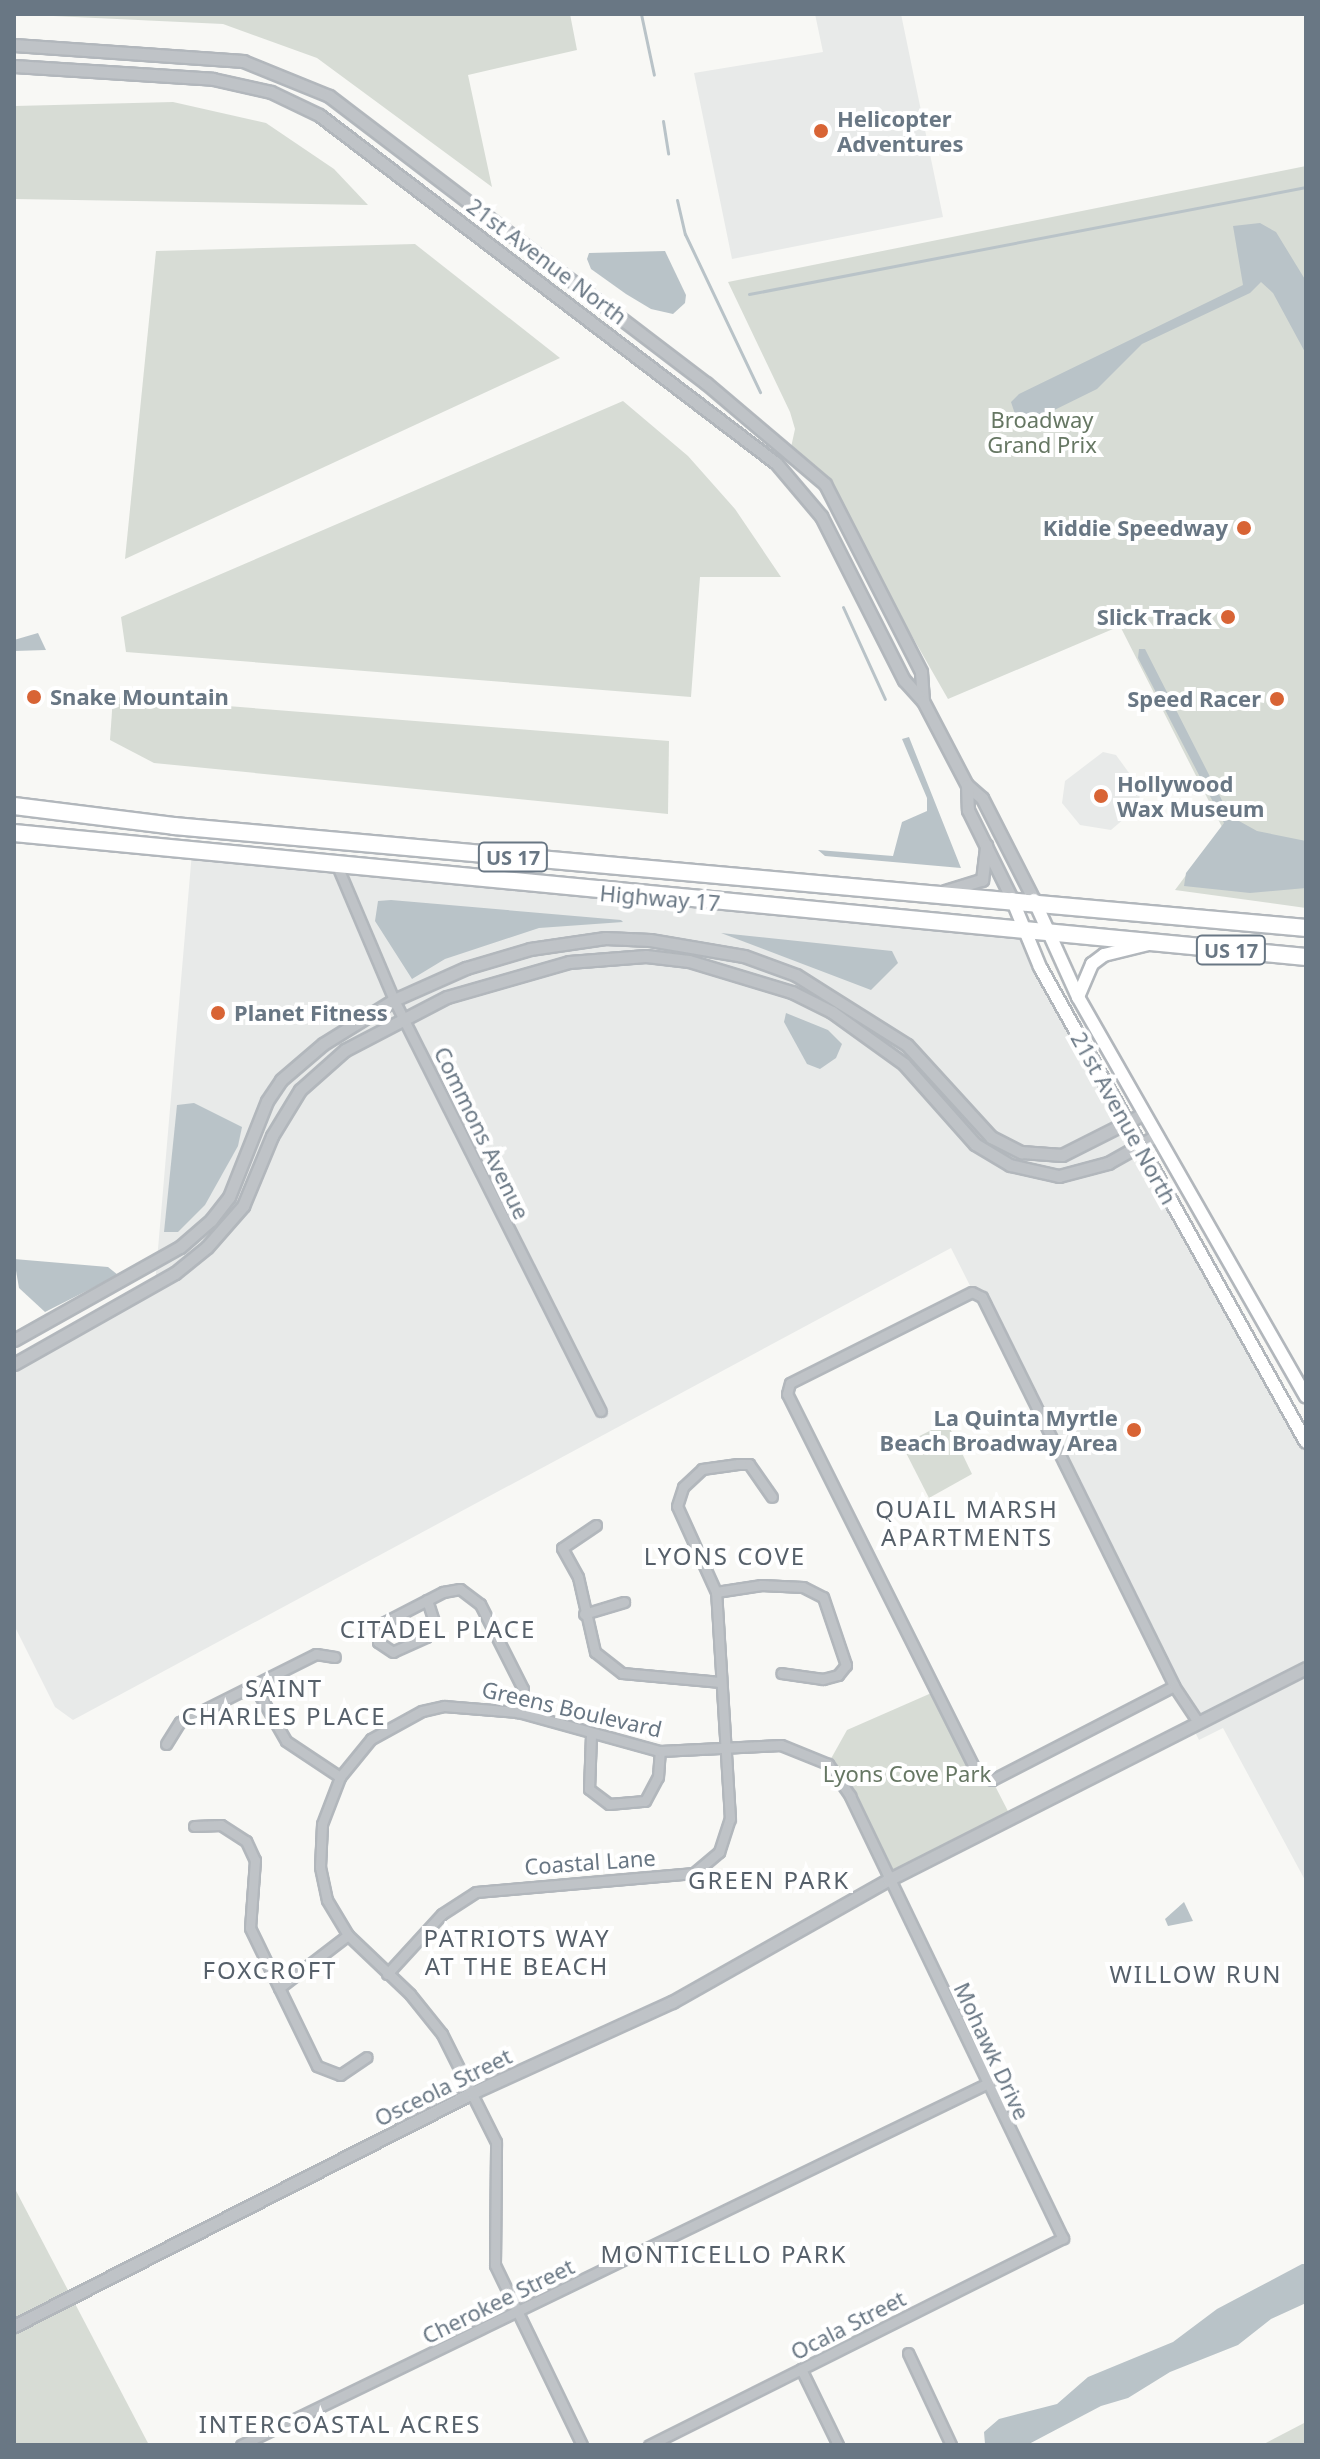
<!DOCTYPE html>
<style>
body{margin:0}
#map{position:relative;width:1320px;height:2459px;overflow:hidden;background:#f8f8f5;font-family:"Noto Sans",sans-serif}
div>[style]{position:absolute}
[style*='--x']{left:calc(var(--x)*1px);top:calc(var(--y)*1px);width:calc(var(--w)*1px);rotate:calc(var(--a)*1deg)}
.built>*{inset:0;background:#e8eae9}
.green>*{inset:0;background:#d7dcd5}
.water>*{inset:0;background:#b9c3c8}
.stream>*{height:3px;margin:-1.5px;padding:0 1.5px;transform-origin:1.5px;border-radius:1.5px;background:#b9c3c8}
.roads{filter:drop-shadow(2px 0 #b2b7bc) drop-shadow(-2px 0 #b2b7bc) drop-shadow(0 2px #b2b7bc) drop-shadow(0 -2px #b2b7bc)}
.minor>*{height:9px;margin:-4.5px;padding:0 4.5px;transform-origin:4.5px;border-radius:4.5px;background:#bfc3c7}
.tertiary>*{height:11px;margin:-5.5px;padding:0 5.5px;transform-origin:5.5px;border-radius:5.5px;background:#bfc3c7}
.secondary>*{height:12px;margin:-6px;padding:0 6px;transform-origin:6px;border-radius:6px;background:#fff}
.trunk>*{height:16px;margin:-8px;padding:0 8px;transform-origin:8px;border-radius:8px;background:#fff}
.dots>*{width:22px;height:22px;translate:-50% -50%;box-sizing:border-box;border:4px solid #fff;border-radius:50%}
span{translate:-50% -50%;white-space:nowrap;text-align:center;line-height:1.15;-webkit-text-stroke:8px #fff;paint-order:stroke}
.shield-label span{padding:2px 6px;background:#fff;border:2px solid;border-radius:6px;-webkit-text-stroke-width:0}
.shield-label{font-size:20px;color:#697784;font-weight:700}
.poi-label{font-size:22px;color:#697784;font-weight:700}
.left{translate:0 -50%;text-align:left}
.right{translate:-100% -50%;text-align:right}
.street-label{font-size:22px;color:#697784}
.park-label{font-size:22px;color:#667763}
.neighbourhood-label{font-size:24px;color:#56606a;letter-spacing:2px}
.frame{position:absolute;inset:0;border:16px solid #697784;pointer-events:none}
</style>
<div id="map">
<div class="built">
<div style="clip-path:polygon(815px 14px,901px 14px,943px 217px,732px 259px,694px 73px,823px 52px)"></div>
<div style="clip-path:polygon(1103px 752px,1116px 755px,1140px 788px,1139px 806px,1111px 830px,1080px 825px,1062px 803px,1065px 781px)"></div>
<div style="clip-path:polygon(192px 852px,1025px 930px,1306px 1442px,1306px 1882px,1223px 1728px,1199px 1740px,951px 1248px,73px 1720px,55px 1707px,14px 1625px,14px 1364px,155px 1284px)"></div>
</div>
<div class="green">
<div style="clip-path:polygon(570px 14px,577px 50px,468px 75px,492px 187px,317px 58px,223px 24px,32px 15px)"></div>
<div style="clip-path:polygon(173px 102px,266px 123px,334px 169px,368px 205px,14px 199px,15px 106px)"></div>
<div style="clip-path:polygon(1306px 166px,1306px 908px,1175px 890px,1222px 827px,1120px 626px,948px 699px,825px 484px,790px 452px,795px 429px,790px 412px,728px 282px)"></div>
<div style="clip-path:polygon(415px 244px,560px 358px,125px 559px,156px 251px)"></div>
<div style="clip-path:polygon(623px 401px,688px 456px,735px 509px,781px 577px,700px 577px,691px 697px,126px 652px,121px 617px)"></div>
<div style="clip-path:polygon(113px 697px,669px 741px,668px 814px,154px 763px,110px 740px)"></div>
<div style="clip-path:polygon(947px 1422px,972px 1474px,929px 1498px,902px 1445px)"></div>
<div style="clip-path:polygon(936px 1691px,977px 1773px,992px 1780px,1011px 1817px,888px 1880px,850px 1796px,828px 1764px,847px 1730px)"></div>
<div style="clip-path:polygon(14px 2187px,149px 2445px,14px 2445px)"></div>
<div style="clip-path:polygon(1306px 2422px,1306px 2445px,1262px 2445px)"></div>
</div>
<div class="water">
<div style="clip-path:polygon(1260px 223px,1276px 232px,1306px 281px,1306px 354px,1273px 293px,1261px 282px,1250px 293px,1142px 344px,1097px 389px,1032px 421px,1017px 420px,1011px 402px,1019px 394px,1243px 285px,1233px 226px)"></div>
<div style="clip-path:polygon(665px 251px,686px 295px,685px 303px,673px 314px,651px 309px,626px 294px,591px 269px,587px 259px,589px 253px)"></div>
<div style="clip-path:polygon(38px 633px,46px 650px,14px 651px,14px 640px)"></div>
<div style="clip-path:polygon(1139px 649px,1145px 649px,1230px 816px,1257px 831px,1306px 841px,1306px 888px,1250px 893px,1184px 886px,1186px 873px,1224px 823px,1138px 658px)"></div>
<div style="clip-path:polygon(909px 737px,961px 868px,825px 856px,818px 850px,893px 856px,902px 822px,927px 811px,927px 798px,902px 739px)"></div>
<div style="clip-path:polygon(391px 900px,621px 920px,623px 922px,539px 928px,445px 959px,412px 979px,375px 921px,378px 901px)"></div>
<div style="clip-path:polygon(721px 933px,892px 951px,898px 963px,871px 990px)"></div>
<div style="clip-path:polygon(786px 1013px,828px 1030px,842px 1044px,836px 1058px,820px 1069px,807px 1064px,784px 1022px)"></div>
<div style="clip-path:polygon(194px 1103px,242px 1127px,238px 1146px,205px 1205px,178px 1232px,164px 1232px,177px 1105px)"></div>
<div style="clip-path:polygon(14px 1259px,108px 1267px,118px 1275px,45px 1312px,19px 1288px)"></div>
<div style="clip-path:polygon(1184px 1902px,1193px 1921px,1168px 1926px,1165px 1919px)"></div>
<div style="clip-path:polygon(1302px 2264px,1306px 2264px,1306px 2303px,1271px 2319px,1238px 2345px,1170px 2372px,1128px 2398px,1101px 2406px,1027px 2445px,985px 2444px,984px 2432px,999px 2419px,1057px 2404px,1088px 2377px,1173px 2342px,1217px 2309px)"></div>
</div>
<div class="stream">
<div style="--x:641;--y:14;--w:62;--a:78"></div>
<div style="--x:663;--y:121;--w:33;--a:81"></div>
<div style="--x:677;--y:200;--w:35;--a:77"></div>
<div style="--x:685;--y:234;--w:175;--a:64.6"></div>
<div style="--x:749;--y:294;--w:567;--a:-10.87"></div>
<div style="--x:843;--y:607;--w:101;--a:65.5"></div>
</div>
<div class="roads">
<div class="minor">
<div style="--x:338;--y:868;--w:143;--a:67"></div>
<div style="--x:394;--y:1000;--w:460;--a:63.3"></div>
<div style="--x:596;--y:1525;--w:41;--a:145.9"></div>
<div style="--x:562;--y:1548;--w:33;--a:61"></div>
<div style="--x:578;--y:1577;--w:77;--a:77.2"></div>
<div style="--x:595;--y:1652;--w:34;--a:38"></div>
<div style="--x:622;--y:1673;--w:99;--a:5.2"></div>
<div style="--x:716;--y:1592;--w:46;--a:-8.8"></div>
<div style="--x:761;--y:1585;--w:42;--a:2.7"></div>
<div style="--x:803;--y:1587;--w:22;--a:27"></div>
<div style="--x:823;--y:1597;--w:72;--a:71.3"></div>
<div style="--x:846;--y:1665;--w:13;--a:129"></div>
<div style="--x:838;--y:1675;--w:16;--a:165"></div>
<div style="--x:823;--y:1679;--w:42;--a:-171.9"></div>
<div style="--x:427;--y:1600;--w:22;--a:72"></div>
<div style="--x:434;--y:1621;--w:18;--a:117"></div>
<div style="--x:426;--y:1637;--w:36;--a:156"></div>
<div style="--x:393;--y:1652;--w:18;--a:-146"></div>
<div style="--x:378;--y:1642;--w:20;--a:-75"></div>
<div style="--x:383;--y:1623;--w:68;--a:-27.3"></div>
<div style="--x:443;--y:1592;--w:17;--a:-10"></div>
<div style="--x:460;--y:1589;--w:25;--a:37"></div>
<div style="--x:480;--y:1604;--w:95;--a:63.2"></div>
<div style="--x:523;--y:1689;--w:24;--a:102"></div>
<div style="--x:584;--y:1614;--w:42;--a:-16.7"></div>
<div style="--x:1174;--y:1686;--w:205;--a:152.7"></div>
<div style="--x:992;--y:1780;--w:17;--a:-155"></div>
<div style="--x:977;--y:1773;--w:424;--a:-116.6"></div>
<div style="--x:787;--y:1394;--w:11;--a:-75"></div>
<div style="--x:790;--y:1383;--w:203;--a:-26.6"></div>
<div style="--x:972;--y:1292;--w:11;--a:27"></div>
<div style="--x:982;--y:1297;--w:434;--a:63.7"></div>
<div style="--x:1174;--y:1686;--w:43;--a:56.3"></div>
<div style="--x:255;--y:1687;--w:62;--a:60.1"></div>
<div style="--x:286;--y:1741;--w:65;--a:33.7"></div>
<div style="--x:591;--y:1735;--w:54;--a:92.1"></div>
<div style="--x:589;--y:1789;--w:25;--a:37"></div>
<div style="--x:609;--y:1804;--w:36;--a:-5"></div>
<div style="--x:645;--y:1801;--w:27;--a:-62"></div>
<div style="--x:658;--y:1777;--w:26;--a:-86"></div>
<div style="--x:166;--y:1744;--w:26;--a:-58"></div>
<div style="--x:180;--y:1722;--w:152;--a:-26.6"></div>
<div style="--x:316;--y:1654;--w:19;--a:9"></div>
<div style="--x:194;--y:1826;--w:27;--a:-2"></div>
<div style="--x:221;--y:1825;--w:30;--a:33"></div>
<div style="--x:246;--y:1841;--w:21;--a:65"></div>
<div style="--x:255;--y:1860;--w:68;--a:94.2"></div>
<div style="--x:250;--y:1928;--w:153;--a:64.1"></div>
<div style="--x:317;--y:2066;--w:25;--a:21"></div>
<div style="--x:340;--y:2075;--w:32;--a:-34"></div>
<div style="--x:387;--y:1974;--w:81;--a:-47.5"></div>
<div style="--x:442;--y:1914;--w:40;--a:-32.9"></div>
<div style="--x:476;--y:1892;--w:219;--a:-5"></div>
<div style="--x:694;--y:1873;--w:33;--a:-40"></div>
<div style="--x:719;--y:1852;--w:35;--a:-72"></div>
<div style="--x:730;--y:1819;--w:227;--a:-93.5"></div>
<div style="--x:716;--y:1592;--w:94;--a:-114.4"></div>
<div style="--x:677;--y:1506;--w:20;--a:-72"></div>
<div style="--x:683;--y:1487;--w:26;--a:-43"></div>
<div style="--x:702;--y:1469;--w:36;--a:-8"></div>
<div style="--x:738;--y:1464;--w:11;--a:0"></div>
<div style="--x:749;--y:1464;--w:40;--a:55.1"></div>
<div style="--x:279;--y:1988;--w:87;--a:-37.5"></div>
<div style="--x:908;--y:2353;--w:102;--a:64.9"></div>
<div style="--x:801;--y:2369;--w:85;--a:64"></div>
<div style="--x:241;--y:2445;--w:828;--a:-25.85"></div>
<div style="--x:582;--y:2445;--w:200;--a:-115.8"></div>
<div style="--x:495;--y:2265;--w:123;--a:-89.5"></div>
<div style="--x:496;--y:2142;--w:121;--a:-116.6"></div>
<div style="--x:442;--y:2034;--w:51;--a:-128.7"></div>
<div style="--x:410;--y:1994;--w:86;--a:-136.4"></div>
<div style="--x:348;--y:1935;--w:41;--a:-121"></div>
<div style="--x:327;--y:1900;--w:34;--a:-102"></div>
<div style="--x:320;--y:1867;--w:43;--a:-87.3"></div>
<div style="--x:322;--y:1824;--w:50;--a:-69"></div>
<div style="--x:340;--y:1777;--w:49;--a:-50.8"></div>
<div style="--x:371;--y:1739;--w:58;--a:-28.8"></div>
<div style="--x:422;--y:1711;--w:23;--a:-13"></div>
<div style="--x:444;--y:1706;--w:74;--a:4.6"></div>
<div style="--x:518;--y:1712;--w:147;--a:15.4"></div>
<div style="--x:660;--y:1751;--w:121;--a:-2.8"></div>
<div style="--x:781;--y:1745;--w:51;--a:22"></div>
<div style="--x:828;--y:1764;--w:39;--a:55"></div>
<div style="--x:850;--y:1796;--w:491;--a:64.3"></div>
<div style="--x:1063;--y:2238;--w:463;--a:153.4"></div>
</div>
<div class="tertiary">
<div style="--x:14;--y:45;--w:230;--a:4"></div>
<div style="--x:243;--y:61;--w:93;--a:22.1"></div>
<div style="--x:329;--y:96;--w:474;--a:37.3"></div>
<div style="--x:706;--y:383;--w:156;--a:40.3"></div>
<div style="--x:825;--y:484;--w:211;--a:62.9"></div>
<div style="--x:921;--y:672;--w:29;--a:86"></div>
<div style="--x:14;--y:66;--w:199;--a:3.7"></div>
<div style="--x:213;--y:79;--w:59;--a:12.6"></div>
<div style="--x:271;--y:92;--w:53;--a:25.6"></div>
<div style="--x:319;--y:115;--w:574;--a:37.29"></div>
<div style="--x:776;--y:463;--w:70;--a:49.7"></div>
<div style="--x:821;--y:516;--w:184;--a:63.2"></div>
<div style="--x:904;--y:680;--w:28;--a:48"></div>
<div style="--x:923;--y:701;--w:95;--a:62.4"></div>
<div style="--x:967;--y:785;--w:20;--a:41"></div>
<div style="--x:982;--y:798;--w:114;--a:63"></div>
<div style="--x:967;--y:785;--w:25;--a:88"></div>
<div style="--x:968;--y:810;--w:99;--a:63.7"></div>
<div style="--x:945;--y:891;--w:39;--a:-17"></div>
<div style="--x:982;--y:880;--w:35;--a:-83"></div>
<div style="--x:14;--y:1340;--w:190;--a:-29.3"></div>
<div style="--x:180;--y:1247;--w:41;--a:-41.1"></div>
<div style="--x:211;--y:1220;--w:29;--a:-52"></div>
<div style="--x:229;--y:1197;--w:103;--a:-68.4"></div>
<div style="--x:267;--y:1101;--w:25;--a:-56"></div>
<div style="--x:281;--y:1080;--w:55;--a:-40.6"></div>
<div style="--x:323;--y:1044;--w:84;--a:-31.8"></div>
<div style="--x:394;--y:1000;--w:79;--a:-24"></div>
<div style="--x:466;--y:968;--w:67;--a:-16.5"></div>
<div style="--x:530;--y:949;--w:76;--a:-8.3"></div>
<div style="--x:605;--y:938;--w:45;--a:2.5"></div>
<div style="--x:650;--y:940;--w:95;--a:9.7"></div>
<div style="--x:744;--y:956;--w:55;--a:20.1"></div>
<div style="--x:796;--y:975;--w:131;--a:32.2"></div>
<div style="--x:907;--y:1045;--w:125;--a:47.6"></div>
<div style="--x:991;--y:1137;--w:34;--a:27"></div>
<div style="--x:1021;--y:1152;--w:41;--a:4.2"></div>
<div style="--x:1062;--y:1155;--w:91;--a:-26.8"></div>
<div style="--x:14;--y:1364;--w:185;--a:-29.5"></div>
<div style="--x:175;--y:1273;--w:41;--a:-39.1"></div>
<div style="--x:207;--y:1247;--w:55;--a:-48.7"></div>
<div style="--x:243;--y:1206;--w:76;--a:-67.5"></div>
<div style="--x:272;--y:1136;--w:54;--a:-58.7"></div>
<div style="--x:300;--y:1090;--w:60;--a:-41.6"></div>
<div style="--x:345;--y:1050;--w:115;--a:-27.5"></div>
<div style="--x:447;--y:997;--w:127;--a:-16"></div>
<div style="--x:569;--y:962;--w:77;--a:-4.5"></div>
<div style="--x:646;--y:956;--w:43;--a:6.6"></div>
<div style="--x:689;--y:961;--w:108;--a:16.8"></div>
<div style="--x:792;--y:992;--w:45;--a:26.6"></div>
<div style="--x:832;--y:1012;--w:89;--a:35.8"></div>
<div style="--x:904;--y:1064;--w:107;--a:48.4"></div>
<div style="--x:975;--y:1144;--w:41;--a:31"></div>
<div style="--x:1010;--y:1165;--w:50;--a:12.7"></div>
<div style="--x:1059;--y:1176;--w:51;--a:-14.9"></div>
<div style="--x:1108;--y:1163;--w:55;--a:-29.4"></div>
<div style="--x:14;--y:2326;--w:514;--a:-26.96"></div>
<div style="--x:472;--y:2093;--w:220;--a:-24.5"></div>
<div style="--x:672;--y:2002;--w:248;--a:-29.5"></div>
<div style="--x:888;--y:1880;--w:469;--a:-26.9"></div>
</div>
<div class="secondary">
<div style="--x:1012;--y:899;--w:74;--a:67.6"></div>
<div style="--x:1040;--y:967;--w:544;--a:60.75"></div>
<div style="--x:1034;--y:900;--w:107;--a:65.6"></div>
<div style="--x:1078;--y:997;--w:460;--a:60.3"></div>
<div style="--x:1078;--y:997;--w:36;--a:-67"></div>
<div style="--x:1092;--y:964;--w:15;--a:-37"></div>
<div style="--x:1104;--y:955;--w:45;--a:-14"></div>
</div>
<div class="trunk">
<div style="--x:14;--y:806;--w:161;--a:7.1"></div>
<div style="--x:174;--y:826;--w:1137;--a:5.15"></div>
<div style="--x:14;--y:833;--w:1298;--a:5.48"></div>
</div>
</div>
<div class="dots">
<div style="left:821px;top:131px;background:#d86435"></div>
<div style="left:1244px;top:528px;background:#d86435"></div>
<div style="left:1228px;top:617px;background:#d86435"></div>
<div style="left:34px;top:697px;background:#d86435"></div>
<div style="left:1277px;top:699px;background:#d86435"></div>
<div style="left:1101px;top:796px;background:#d86435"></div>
<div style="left:218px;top:1013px;background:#d86435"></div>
<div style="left:1134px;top:1430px;background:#d86435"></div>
</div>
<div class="shield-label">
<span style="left:513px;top:857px">US 17</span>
<span style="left:1231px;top:950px">US 17</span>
</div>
<div class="poi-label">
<span class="left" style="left:837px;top:131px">Helicopter<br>Adventures</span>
<span class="right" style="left:1228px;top:528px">Kiddie Speedway</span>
<span class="right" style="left:1212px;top:617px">Slick Track</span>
<span class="left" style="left:50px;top:697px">Snake Mountain</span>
<span class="right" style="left:1261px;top:699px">Speed Racer</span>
<span class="left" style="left:1117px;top:796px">Hollywood<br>Wax Museum</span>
<span class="left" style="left:234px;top:1013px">Planet Fitness</span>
<span class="right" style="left:1118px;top:1430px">La Quinta Myrtle<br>Beach Broadway Area</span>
</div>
<div class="street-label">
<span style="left:547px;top:261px;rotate:37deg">21st Avenue North</span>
<span style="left:660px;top:898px;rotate:5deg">Highway 17</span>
<span style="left:1124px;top:1118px;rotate:61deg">21st Avenue North</span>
<span style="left:482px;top:1133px;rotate:64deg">Commons Avenue</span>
<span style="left:572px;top:1709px;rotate:13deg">Greens Boulevard</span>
<span style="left:590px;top:1862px;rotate:-4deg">Coastal Lane</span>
<span style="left:992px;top:2051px;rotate:65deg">Mohawk Drive</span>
<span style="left:443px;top:2087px;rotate:-26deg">Osceola Street</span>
<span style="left:498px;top:2301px;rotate:-26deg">Cherokee Street</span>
<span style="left:848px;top:2325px;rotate:-27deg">Ocala Street</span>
</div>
<div class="park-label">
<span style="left:1042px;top:432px">Broadway<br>Grand Prix</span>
<span style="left:907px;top:1774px">Lyons Cove Park</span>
</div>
<div class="neighbourhood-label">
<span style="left:967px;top:1523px">QUAIL MARSH<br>APARTMENTS</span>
<span style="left:725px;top:1556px">LYONS COVE</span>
<span style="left:438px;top:1629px">CITADEL PLACE</span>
<span style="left:284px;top:1702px">SAINT<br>CHARLES PLACE</span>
<span style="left:769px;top:1880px">GREEN PARK</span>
<span style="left:517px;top:1952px">PATRIOTS WAY<br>AT THE BEACH</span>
<span style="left:270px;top:1970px">FOXCROFT</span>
<span style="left:1196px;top:1974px">WILLOW RUN</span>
<span style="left:724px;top:2254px">MONTICELLO PARK</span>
<span style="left:340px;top:2424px">INTERCOASTAL ACRES</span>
</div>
<div class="frame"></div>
</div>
